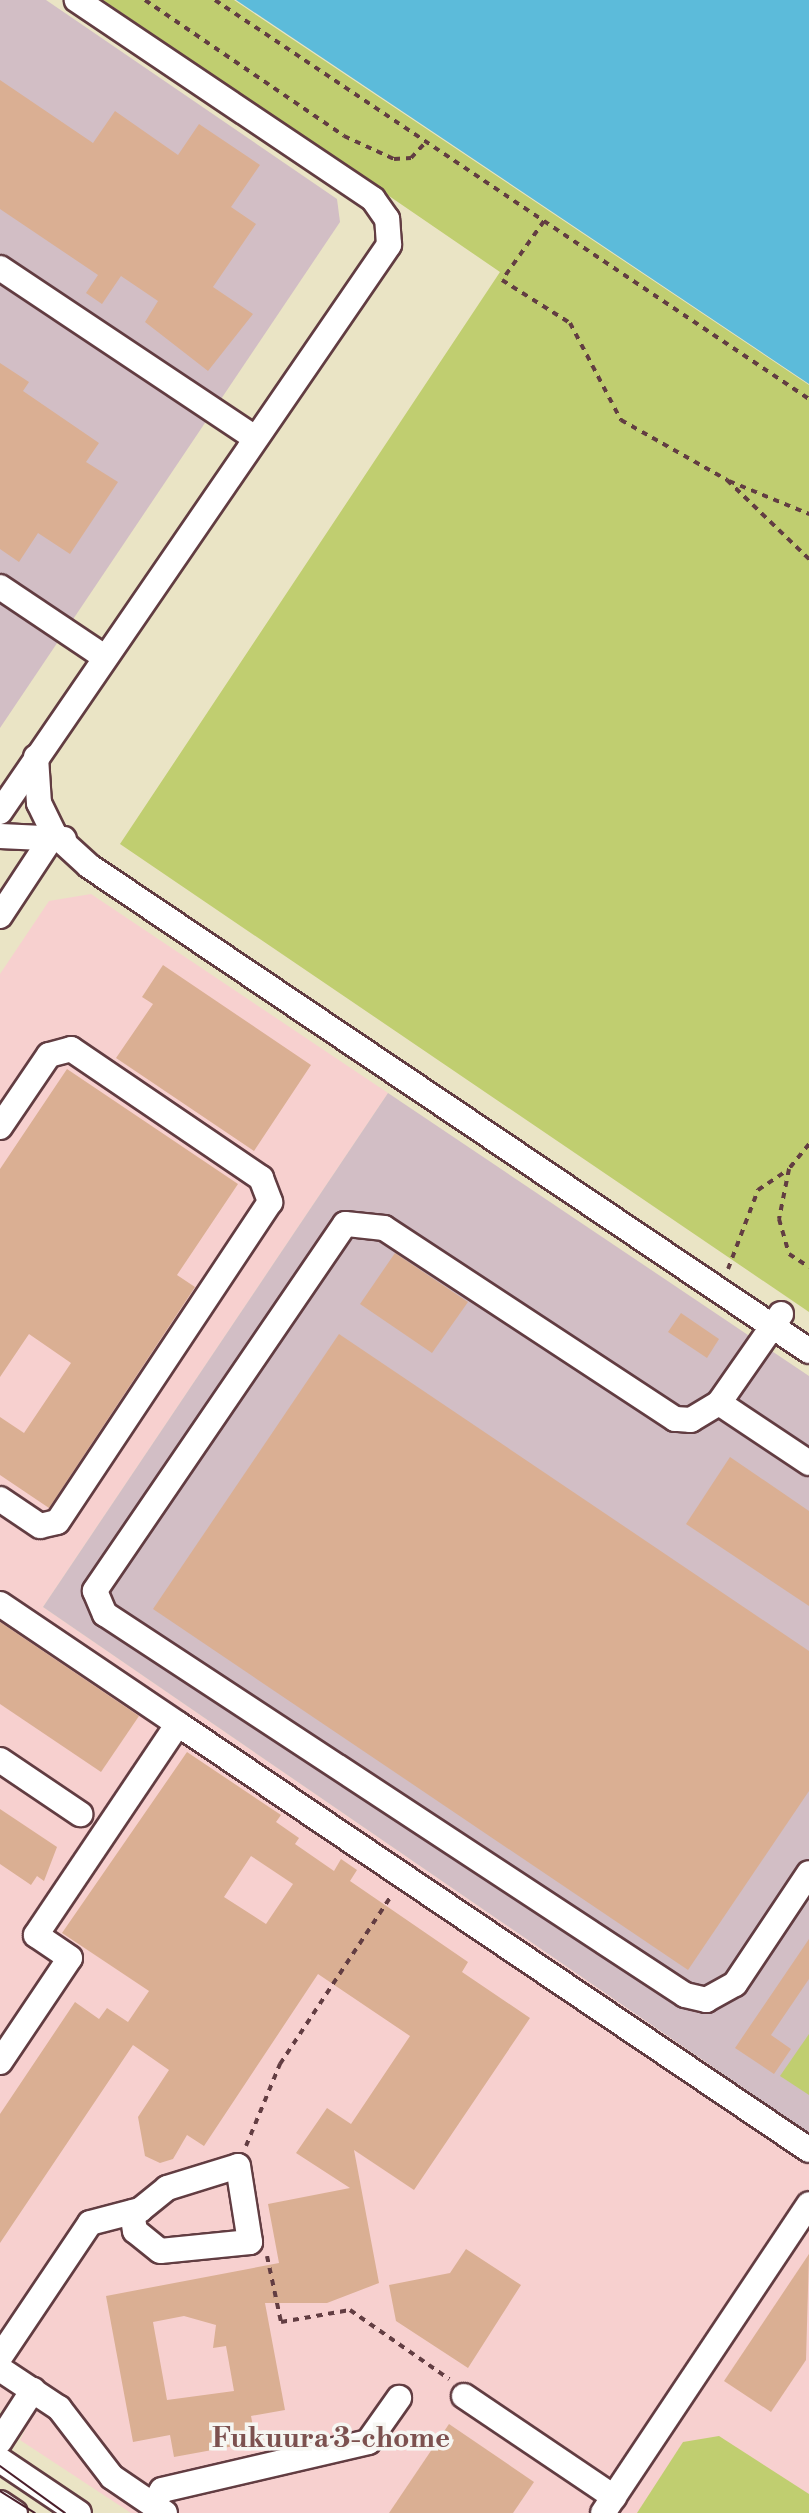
<!DOCTYPE html>
<style>
body{margin:0}
#map{position:relative;width:809px;height:2513px;overflow:hidden;background:#eae4c5;font-family:"Libre Bodoni",serif}
div>[style]{position:absolute}
[style*='--x']{left:calc(var(--x)*1px);top:calc(var(--y)*1px);width:calc(var(--w)*1px);rotate:calc(var(--a)*1deg)}
.built>*{inset:0;background:#f7d0cf}
.industrial>*{inset:0;background:#d2bec5}
.green>*{inset:0;background:#c0ce70}
.water>*{inset:0;background:#5cbbda}
.building>*{inset:0;background:#daaf93}
.path>*{height:4px;margin-top:-2px;transform-origin:0;background:repeating-linear-gradient(90deg,#623d42 0 6px,transparent 0 12px)}
.roads{filter:drop-shadow(2px 0 #623d42) drop-shadow(-2px 0 #623d42) drop-shadow(0 2px #623d42) drop-shadow(0 -2px #623d42)}
.minor>*{height:24px;margin:-12px;padding:0 12px;transform-origin:12px;border-radius:12px;background:#fff}
.tram>*{height:2px;margin:-1px;padding:0 1px;transform-origin:1px;border-radius:1px;background:#4a1f2b}
span{translate:-50% -50%;white-space:nowrap;text-align:center;line-height:1.15;-webkit-text-stroke:7px #f6f6f2;paint-order:stroke}
.neighbourhood-label{font-size:28px;color:#7c514f;font-weight:700}
</style>
<div id="map">
<div class="built">
<div style="clip-path:polygon(91px 894px,388px 1093px,43px 1607px,809px 2133px,809px 2513px,131px 2513px,20px 2440px,26px 2428px,0 2410px,0 974px,49px 901px)"></div>
</div>
<div class="industrial">
<div style="clip-path:polygon(0 0,46px 0,337px 199px,340px 222px,0 728px)"></div>
<div style="clip-path:polygon(388px 1093px,809px 1376px,809px 2133px,43px 1607px)"></div>
</div>
<div class="green">
<div style="clip-path:polygon(103px 0,234px 0,809px 385px,809px 1312px,120px 844px,500px 272px)"></div>
<div style="clip-path:polygon(809px 2034px,809px 2095px,780px 2076px)"></div>
<div style="clip-path:polygon(719px 2436px,809px 2494px,809px 2513px,637px 2513px,683px 2442px)"></div>
</div>
<div class="water">
<div style="clip-path:polygon(236px 0,809px 0,809px 384px)"></div>
</div>
<div class="building">
<div style="clip-path:polygon(0 80px,93px 143px,115px 111px,178px 155px,199px 124px,260px 165px,231px 207px,256px 224px,213px 287px,253px 314px,208px 371px,145px 322px,158px 301px,121px 276px,102px 304px,86px 293px,98px 275px,0 209px)"></div>
<div style="clip-path:polygon(0 363px,29px 382px,23px 391px,99px 443px,86px 462px,118px 482px,70px 554px,38px 533px,19px 562px,0 549px)"></div>
<div style="clip-path:polygon(163px 965px,311px 1065px,254px 1151px,116px 1058px,153px 1004px,142px 997px)"></div>
<div style="clip-path:polygon(67px 1069px,238px 1184px,177px 1275px,195px 1287px,49px 1508px,0 1475px,0 1417px,24px 1433px,71px 1363px,29px 1334px,0 1377px,0 1169px)"></div>
<div style="clip-path:polygon(395px 1253px,468px 1302px,432px 1353px,360px 1304px)"></div>
<div style="clip-path:polygon(681px 1313px,719px 1339px,707px 1358px,668px 1332px)"></div>
<div style="clip-path:polygon(339px 1334px,809px 1651px,809px 1791px,688px 1970px,153px 1609px)"></div>
<div style="clip-path:polygon(730px 1457px,809px 1511px,809px 1606px,686px 1524px)"></div>
<div style="clip-path:polygon(0 1622px,139px 1716px,101px 1772px,0 1704px)"></div>
<div style="clip-path:polygon(evenodd,187px 1752px,281px 1815px,276px 1822px,299px 1838px,295px 1844px,334px 1871px,341px 1859px,357px 1870px,350px 1881px,468px 1962px,462px 1972px,530px 2018px,414px 2190px,354px 2150px,379px 2283px,327px 2303px,265px 2303px,285px 2410px,251px 2416px,256px 2442px,174px 2457px,170px 2435px,133px 2442px,106px 2296px,279px 2263px,268px 2204px,350px 2188px,296px 2153px,327px 2108px,351px 2124px,410px 2036px,318px 1974px,204px 2146px,187px 2135px,173px 2159px,160px 2163px,145px 2156px,138px 2117px,169px 2070px,133px 2045px,0 2243px,0 2114px,75px 2002px,99px 2019px,107px 2008px,128px 2022px,149px 1991px,62px 1933px,187px 1752px,251px 1856px,293px 1884px,266px 1924px,224px 1897px,251px 1856px,187px 1752px,184px 2316px,216px 2325px,213px 2348px,226px 2346px,234px 2391px,167px 2400px,153px 2322px,184px 2316px)"></div>
<div style="clip-path:polygon(0 1809px,57px 1847px,44px 1881px,37px 1876px,31px 1885px,0 1864px)"></div>
<div style="clip-path:polygon(809px 1939px,809px 1979px,771px 2035px,791px 2049px,774px 2074px,735px 2048px)"></div>
<div style="clip-path:polygon(466px 2249px,521px 2285px,468px 2368px,396px 2321px,389px 2285px,450px 2273px)"></div>
<div style="clip-path:polygon(809px 2254px,806px 2360px,771px 2412px,724px 2381px)"></div>
<div style="clip-path:polygon(449px 2424px,534px 2482px,513px 2513px,389px 2513px)"></div>
</div>
<div class="path">
<div style="--x:145;--y:0;--w:241;--a:34.3"></div>
<div style="--x:344;--y:136;--w:55;--a:24.7"></div>
<div style="--x:394;--y:159;--w:17;--a:-3"></div>
<div style="--x:411;--y:158;--w:22;--a:-47"></div>
<div style="--x:215;--y:0;--w:716;--a:33.89"></div>
<div style="--x:544;--y:221;--w:72;--a:125.4"></div>
<div style="--x:502;--y:280;--w:80;--a:32.3"></div>
<div style="--x:570;--y:323;--w:110;--a:62.3"></div>
<div style="--x:621;--y:420;--w:122;--a:29.5"></div>
<div style="--x:727;--y:480;--w:114;--a:43.9"></div>
<div style="--x:729;--y:481;--w:87;--a:22.4"></div>
<div style="--x:809;--y:1144;--w:32;--a:129"></div>
<div style="--x:789;--y:1169;--w:51;--a:101.3"></div>
<div style="--x:779;--y:1219;--w:36;--a:74"></div>
<div style="--x:789;--y:1254;--w:24;--a:33"></div>
<div style="--x:728;--y:1269;--w:85;--a:-69.2"></div>
<div style="--x:758;--y:1190;--w:37;--a:-34"></div>
<div style="--x:246;--y:2146;--w:89;--a:-67.5"></div>
<div style="--x:280;--y:2064;--w:203;--a:-56.5"></div>
<div style="--x:267;--y:2256;--w:67;--a:78"></div>
<div style="--x:281;--y:2322;--w:70;--a:-9.9"></div>
<div style="--x:350;--y:2310;--w:121;--a:34.9"></div>
</div>
<div class="roads">
<div class="minor">
<div style="--x:0;--y:268;--w:304;--a:33.7"></div>
<div style="--x:0;--y:587;--w:124;--a:33.8"></div>
<div style="--x:36;--y:757;--w:46;--a:86.3"></div>
<div style="--x:39;--y:803;--w:34;--a:64"></div>
<div style="--x:54;--y:834;--w:47;--a:42.4"></div>
<div style="--x:89;--y:866;--w:868;--a:33.96"></div>
<div style="--x:0;--y:812;--w:688;--a:-55.55"></div>
<div style="--x:389;--y:245;--w:26;--a:-94"></div>
<div style="--x:387;--y:219;--w:24;--a:-125"></div>
<div style="--x:373;--y:199;--w:357;--a:-146.1"></div>
<div style="--x:0;--y:836;--w:64;--a:2.7"></div>
<div style="--x:0;--y:916;--w:98;--a:-56.6"></div>
<div style="--x:0;--y:1127;--w:87;--a:-55.8"></div>
<div style="--x:49;--y:1055;--w:23;--a:-15"></div>
<div style="--x:71;--y:1049;--w:230;--a:34.2"></div>
<div style="--x:261;--y:1178;--w:26;--a:69"></div>
<div style="--x:270;--y:1202;--w:384;--a:123.6"></div>
<div style="--x:57;--y:1522;--w:17;--a:167"></div>
<div style="--x:40;--y:1526;--w:48;--a:-146"></div>
<div style="--x:781;--y:1314;--w:108;--a:124.9"></div>
<div style="--x:719;--y:1403;--w:33;--a:149"></div>
<div style="--x:691;--y:1420;--w:16;--a:-176"></div>
<div style="--x:675;--y:1419;--w:348;--a:-146.7"></div>
<div style="--x:384;--y:1228;--w:39;--a:-174"></div>
<div style="--x:345;--y:1224;--w:444;--a:124.3"></div>
<div style="--x:95;--y:1591;--w:25;--a:67"></div>
<div style="--x:105;--y:1614;--w:694;--a:33.3"></div>
<div style="--x:685;--y:1995;--w:22;--a:13"></div>
<div style="--x:706;--y:2000;--w:33;--a:-29"></div>
<div style="--x:735;--y:1984;--w:133;--a:-56.3"></div>
<div style="--x:719;--y:1403;--w:108;--a:33.7"></div>
<div style="--x:0;--y:1604;--w:215;--a:34"></div>
<div style="--x:0;--y:1760;--w:97;--a:34"></div>
<div style="--x:0;--y:2062;--w:125;--a:-56.1"></div>
<div style="--x:70;--y:1958;--w:41;--a:-145.9"></div>
<div style="--x:36;--y:1935;--w:254;--a:-56.1"></div>
<div style="--x:178;--y:1724;--w:761;--a:34.02"></div>
<div style="--x:0;--y:2357;--w:161;--a:-56.1"></div>
<div style="--x:90;--y:2223;--w:52;--a:-14.6"></div>
<div style="--x:140;--y:2210;--w:35;--a:-39"></div>
<div style="--x:167;--y:2188;--w:74;--a:-17.2"></div>
<div style="--x:238;--y:2166;--w:77;--a:81"></div>
<div style="--x:250;--y:2242;--w:90;--a:174.3"></div>
<div style="--x:160;--y:2251;--w:32;--a:-141"></div>
<div style="--x:135;--y:2231;--w:19;--a:-99"></div>
<div style="--x:0;--y:2369;--w:71;--a:33.5"></div>
<div style="--x:59;--y:2408;--w:87;--a:52.5"></div>
<div style="--x:112;--y:2477;--w:64;--a:34.2"></div>
<div style="--x:464;--y:2396;--w:181;--a:34"></div>
<div style="--x:0;--y:2441;--w:61;--a:-57.1"></div>
<div style="--x:0;--y:2460;--w:95;--a:33.9"></div>
<div style="--x:0;--y:2503;--w:18;--a:34"></div>
<div style="--x:153;--y:2505;--w:17;--a:-59"></div>
<div style="--x:162;--y:2490;--w:212;--a:-13.1"></div>
<div style="--x:368;--y:2442;--w:54;--a:-54.8"></div>
<div style="--x:603;--y:2513;--w:371;--a:-56.3"></div>
</div>
</div>
<div class="tram">
<div style="--x:0;--y:2466;--w:80;--a:35.9"></div>
<div style="--x:0;--y:2491;--w:41;--a:32.2"></div>
</div>
<div class="neighbourhood-label">
<span style="left:331px;top:2439px">Fukuura 3-chome</span>
</div>
</div>
